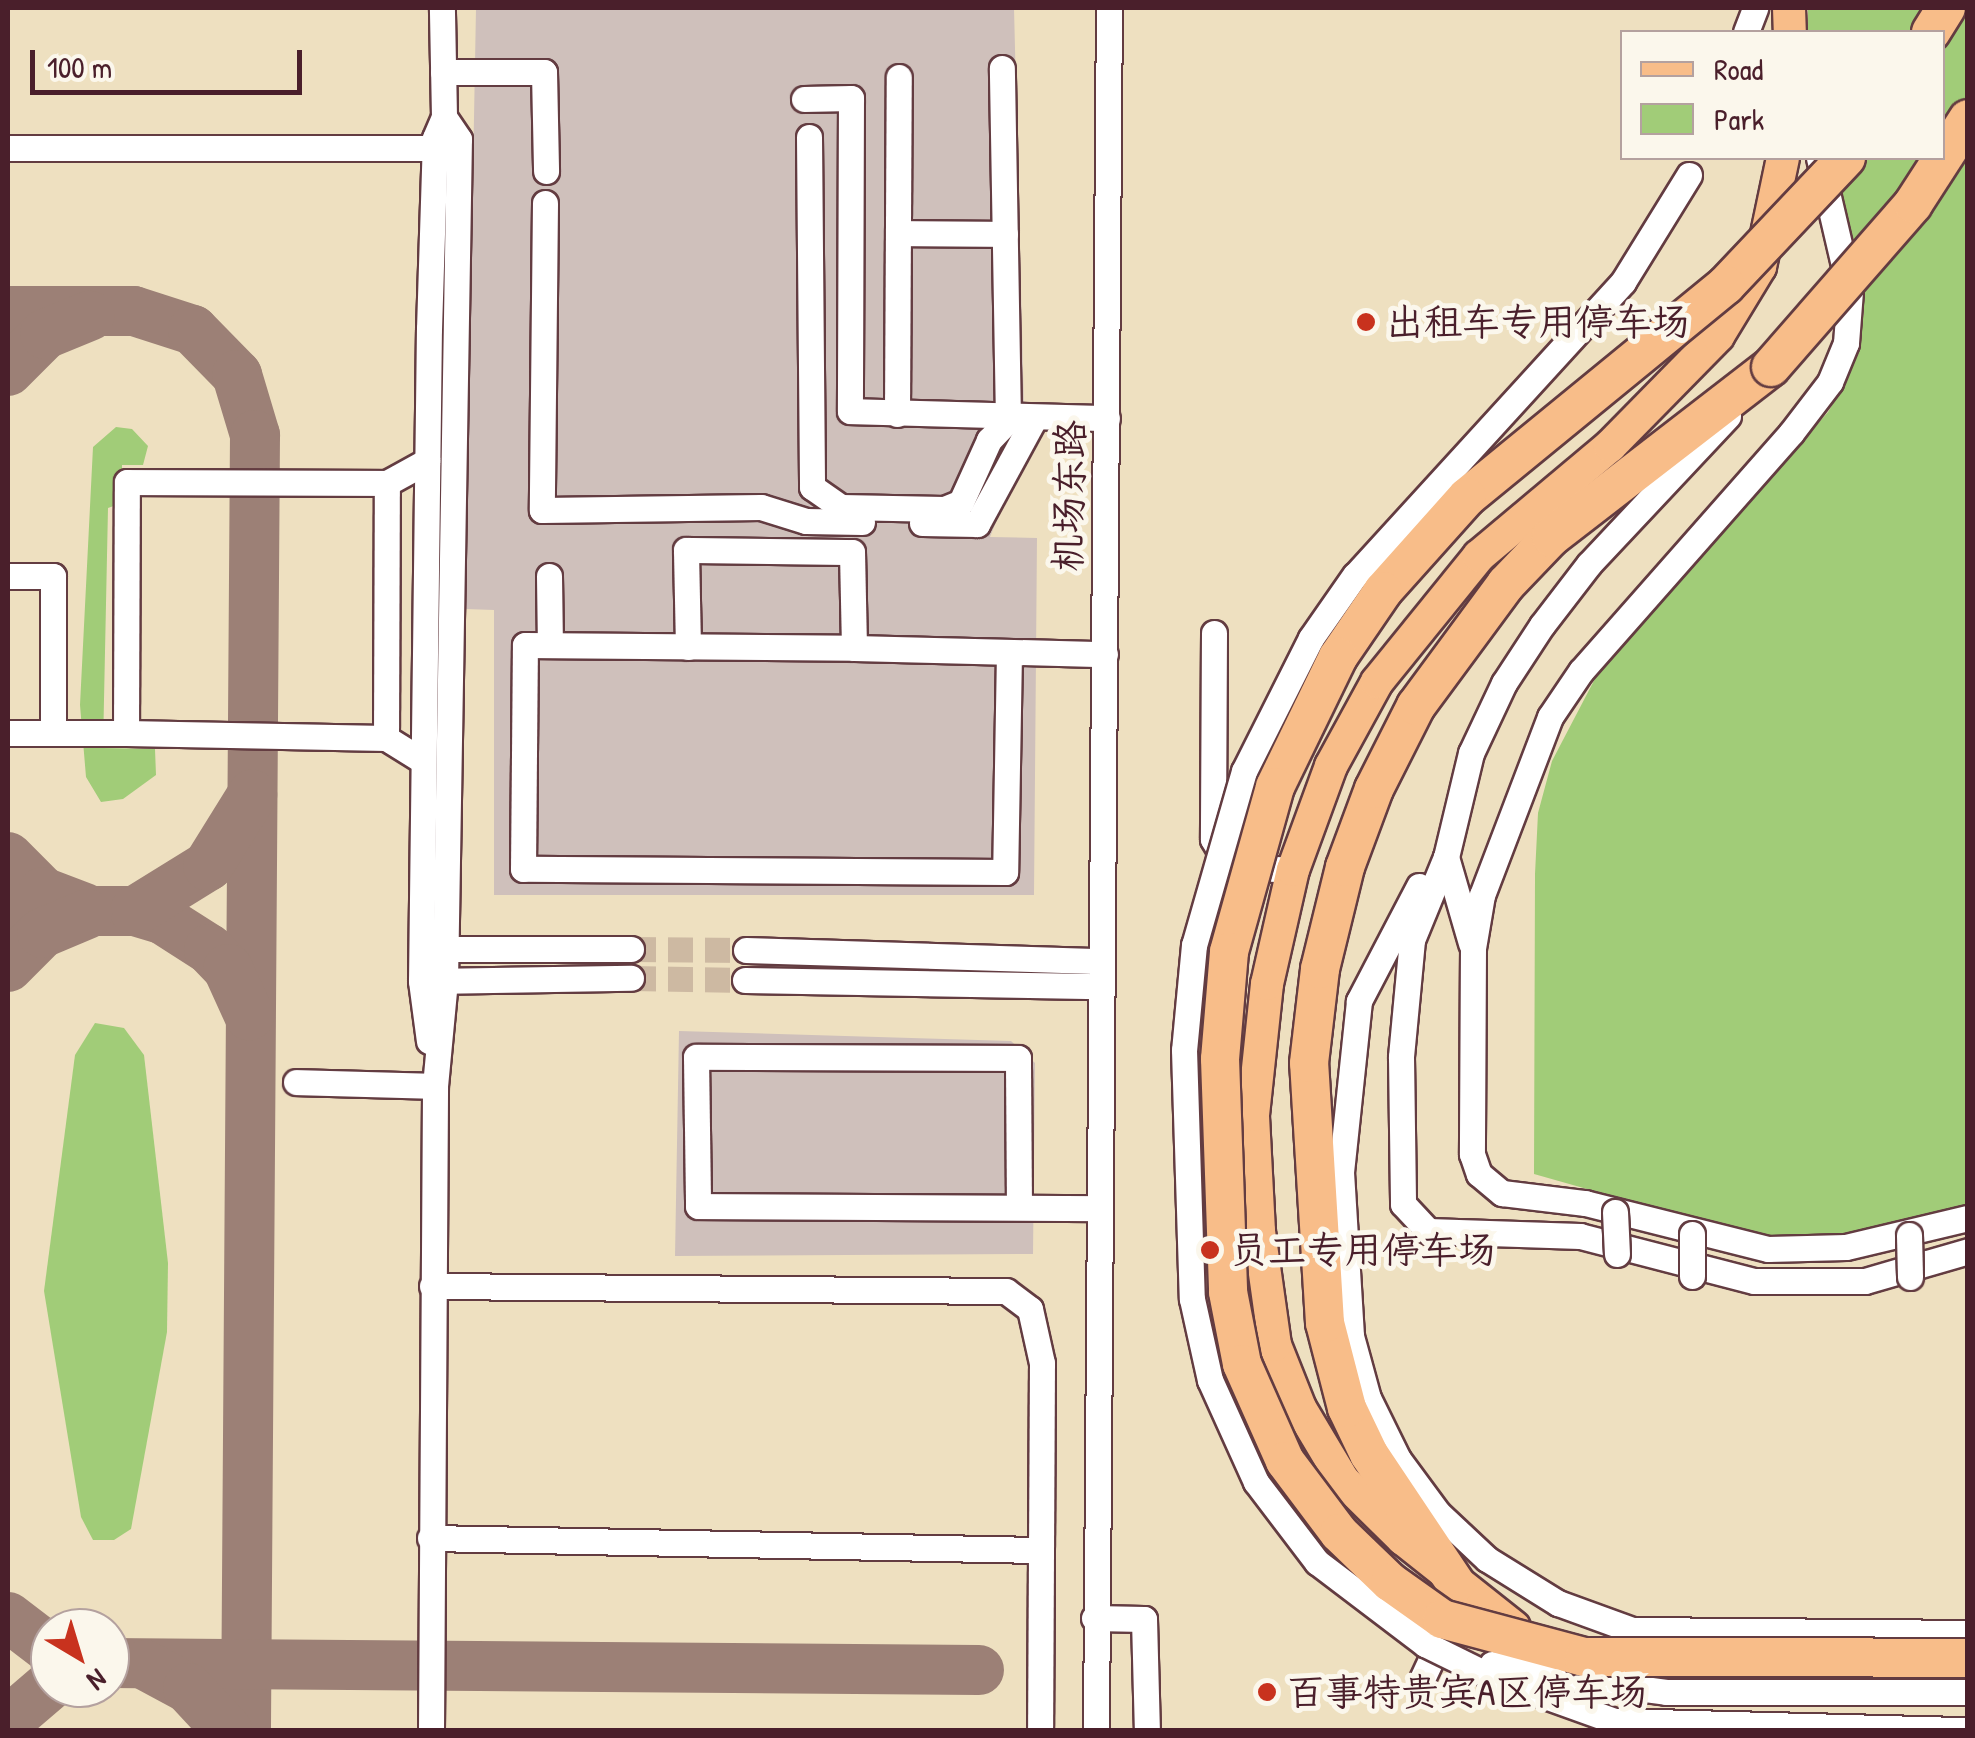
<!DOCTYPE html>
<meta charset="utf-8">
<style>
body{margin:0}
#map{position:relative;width:1975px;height:1738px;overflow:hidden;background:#eee0c0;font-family:"Patrick Hand","LXGW WenKai TC",sans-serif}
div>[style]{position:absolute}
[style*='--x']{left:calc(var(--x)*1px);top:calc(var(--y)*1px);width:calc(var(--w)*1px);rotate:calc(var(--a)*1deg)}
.industrial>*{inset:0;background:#cfc0bb}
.green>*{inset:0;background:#a1cc78}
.taxiway>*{height:50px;margin:-25px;padding:0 25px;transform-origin:25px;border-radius:25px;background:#9c8076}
.minor-tunnel>*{height:25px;margin-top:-12.5px;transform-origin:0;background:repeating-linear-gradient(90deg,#cdb9a2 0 25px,transparent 0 37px)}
.roads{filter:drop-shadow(2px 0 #633c41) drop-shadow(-2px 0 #633c41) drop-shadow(0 2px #633c41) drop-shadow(0 -2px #633c41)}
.minor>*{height:25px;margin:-12.5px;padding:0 12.5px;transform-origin:12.5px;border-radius:12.5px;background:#fff}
.major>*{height:32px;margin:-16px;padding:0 16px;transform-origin:16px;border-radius:16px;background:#f8bd89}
.highway>*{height:38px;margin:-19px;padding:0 19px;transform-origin:19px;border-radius:19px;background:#f8bd89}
.bridges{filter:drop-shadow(2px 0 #633c41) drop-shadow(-2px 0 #633c41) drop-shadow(0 2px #633c41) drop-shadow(0 -2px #633c41)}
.minor-bridge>*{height:25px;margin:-12.5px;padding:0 12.5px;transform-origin:12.5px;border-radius:12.5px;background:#fff}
.highway-bridge>*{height:38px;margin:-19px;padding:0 19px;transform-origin:19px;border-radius:19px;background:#f8bd89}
.dots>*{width:28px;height:28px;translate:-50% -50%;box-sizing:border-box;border:5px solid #fbf7ec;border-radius:50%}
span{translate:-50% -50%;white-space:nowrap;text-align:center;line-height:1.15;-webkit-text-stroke:10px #fbf7ec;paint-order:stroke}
.poi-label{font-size:38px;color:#4a1f2b}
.left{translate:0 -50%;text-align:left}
.street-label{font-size:38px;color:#4a1f2b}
.frame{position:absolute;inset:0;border:10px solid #4a1f2b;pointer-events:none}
.legend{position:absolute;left:1620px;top:30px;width:325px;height:130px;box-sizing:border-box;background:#fbf7ec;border:2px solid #b4a19f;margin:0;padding:12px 18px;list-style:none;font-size:30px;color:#4a1f2b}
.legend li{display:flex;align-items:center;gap:20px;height:50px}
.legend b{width:50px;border:2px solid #b4a19f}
.north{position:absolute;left:30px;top:1608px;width:100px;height:100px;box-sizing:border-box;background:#fbf7ec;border:2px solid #b4a19f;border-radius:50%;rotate:142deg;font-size:28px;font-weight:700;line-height:40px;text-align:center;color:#4a1f2b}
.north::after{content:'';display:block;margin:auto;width:35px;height:45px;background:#c8321e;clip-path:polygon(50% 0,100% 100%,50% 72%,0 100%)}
.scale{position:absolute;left:30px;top:50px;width:272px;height:45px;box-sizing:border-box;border:5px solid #4a1f2b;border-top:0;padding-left:12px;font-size:30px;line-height:35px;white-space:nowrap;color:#4a1f2b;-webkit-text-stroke:8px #fbf7ec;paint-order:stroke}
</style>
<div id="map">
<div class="industrial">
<div style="clip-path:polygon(476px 8px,1014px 8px,1025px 450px,990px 537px,1037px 538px,1034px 895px,494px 895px,494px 610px,465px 609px)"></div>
<div style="clip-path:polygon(679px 1031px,1011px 1041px,1035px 1063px,1033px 1254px,675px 1256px)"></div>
</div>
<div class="green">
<div style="clip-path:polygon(1808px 8px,1967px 8px,1967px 1207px,1851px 1237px,1760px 1238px,1534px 1174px,1535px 874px,1538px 813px,1552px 761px,1598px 673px,1828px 412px,1848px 378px,1864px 313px,1831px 158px,1942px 158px,1942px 32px,1808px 32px)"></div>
<div style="clip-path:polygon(116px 427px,132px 429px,148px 446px,143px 465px,122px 465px,122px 503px,108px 508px,103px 748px,155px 749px,156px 775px,123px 799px,101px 802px,86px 777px,80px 705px,93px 447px)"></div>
<div style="clip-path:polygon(95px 1023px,124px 1028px,144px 1055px,168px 1263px,167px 1332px,131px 1529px,114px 1540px,93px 1540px,81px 1517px,44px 1291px,75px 1055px)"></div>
</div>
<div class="taxiway">
<div style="--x:8;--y:311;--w:126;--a:0"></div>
<div style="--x:134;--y:311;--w:62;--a:17.9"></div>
<div style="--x:193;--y:330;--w:63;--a:45.6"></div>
<div style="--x:237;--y:375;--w:63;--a:73.3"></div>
<div style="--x:255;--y:435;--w:1295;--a:90.4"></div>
<div style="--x:8;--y:371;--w:52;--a:-45"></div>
<div style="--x:45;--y:334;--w:48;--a:-22.2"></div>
<div style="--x:8;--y:857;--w:49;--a:45"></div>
<div style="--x:43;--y:892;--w:45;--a:20.9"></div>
<div style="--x:8;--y:911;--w:127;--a:0"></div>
<div style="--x:135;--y:911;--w:28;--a:17"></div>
<div style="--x:162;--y:919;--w:56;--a:32.6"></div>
<div style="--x:209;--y:949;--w:28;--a:46"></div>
<div style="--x:228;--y:969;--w:51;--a:65.5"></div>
<div style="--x:135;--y:911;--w:86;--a:-31.7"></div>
<div style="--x:208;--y:866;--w:84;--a:-58.2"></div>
<div style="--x:8;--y:967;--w:48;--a:-45"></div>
<div style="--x:42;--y:933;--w:49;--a:-22.9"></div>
<div style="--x:8;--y:1617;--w:53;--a:37.3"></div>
<div style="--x:110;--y:1663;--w:869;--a:0.46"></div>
<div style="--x:145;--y:1665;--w:49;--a:28.1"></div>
<div style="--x:188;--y:1688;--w:57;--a:47.1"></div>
<div style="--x:8;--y:1721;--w:55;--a:-40.6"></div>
</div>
<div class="minor-tunnel">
<div style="--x:631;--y:949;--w:115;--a:0.5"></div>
<div style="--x:631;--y:978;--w:114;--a:1"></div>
</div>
<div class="roads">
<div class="minor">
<div style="--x:1746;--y:32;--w:26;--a:-69"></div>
<div style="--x:443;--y:72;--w:101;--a:0"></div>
<div style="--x:544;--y:72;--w:99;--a:88.8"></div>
<div style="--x:804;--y:99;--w:47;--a:-1.2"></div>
<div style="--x:851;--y:98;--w:313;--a:90.2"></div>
<div style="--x:850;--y:411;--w:257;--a:1.6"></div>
<div style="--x:809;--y:137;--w:350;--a:89.5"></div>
<div style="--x:812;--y:487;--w:35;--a:35"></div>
<div style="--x:841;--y:507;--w:103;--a:1.1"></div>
<div style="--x:944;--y:509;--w:18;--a:-22"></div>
<div style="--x:961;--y:502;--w:68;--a:-65.7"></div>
<div style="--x:989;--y:440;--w:28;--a:-46"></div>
<div style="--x:1008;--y:420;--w:352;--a:-91"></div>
<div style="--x:8;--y:148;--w:427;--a:0"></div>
<div style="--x:1819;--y:158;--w:137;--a:76.9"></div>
<div style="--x:1850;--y:291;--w:52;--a:94.4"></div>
<div style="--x:1846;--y:343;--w:42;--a:112.3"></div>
<div style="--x:1830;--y:382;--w:64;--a:127.4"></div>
<div style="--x:1791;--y:433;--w:317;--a:131.4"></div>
<div style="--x:1581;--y:671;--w:55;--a:124"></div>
<div style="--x:1550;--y:717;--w:191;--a:110.9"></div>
<div style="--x:1482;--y:895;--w:54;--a:99.6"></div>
<div style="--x:1473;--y:948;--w:206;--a:90.3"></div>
<div style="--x:1472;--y:1154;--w:21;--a:71"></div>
<div style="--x:1479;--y:1174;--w:30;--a:40"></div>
<div style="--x:1502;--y:1193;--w:84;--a:6.9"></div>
<div style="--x:1585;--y:1203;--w:189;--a:14.1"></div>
<div style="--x:1768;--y:1249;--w:78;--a:-1.5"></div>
<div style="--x:1846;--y:1247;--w:125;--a:-13.4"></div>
<div style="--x:545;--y:203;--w:307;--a:90.6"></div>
<div style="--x:542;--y:510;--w:219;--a:-0.8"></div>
<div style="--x:761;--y:507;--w:47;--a:17.3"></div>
<div style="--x:806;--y:521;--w:56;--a:1"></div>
<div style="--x:898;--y:233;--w:107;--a:0.5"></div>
<div style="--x:897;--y:414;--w:337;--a:-89.7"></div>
<div style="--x:1728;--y:416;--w:203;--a:133.2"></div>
<div style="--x:1589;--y:564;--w:77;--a:127.6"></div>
<div style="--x:1542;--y:625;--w:69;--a:123.2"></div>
<div style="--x:1504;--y:683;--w:77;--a:115.2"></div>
<div style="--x:1471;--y:753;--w:107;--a:103.5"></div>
<div style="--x:1446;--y:857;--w:90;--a:112.3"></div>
<div style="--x:1412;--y:940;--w:118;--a:95.4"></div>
<div style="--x:1401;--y:1057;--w:147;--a:89.2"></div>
<div style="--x:1403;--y:1204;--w:37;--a:47"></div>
<div style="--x:1428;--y:1231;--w:152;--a:1.9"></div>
<div style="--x:1580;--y:1236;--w:180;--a:14.5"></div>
<div style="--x:1754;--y:1281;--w:111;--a:0"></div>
<div style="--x:1865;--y:1281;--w:107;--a:-16.2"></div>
<div style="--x:922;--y:523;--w:55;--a:1"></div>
<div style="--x:977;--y:524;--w:119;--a:-61.5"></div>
<div style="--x:8;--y:576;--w:45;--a:0"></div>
<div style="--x:53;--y:576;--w:157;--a:90"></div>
<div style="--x:549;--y:576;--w:69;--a:89.2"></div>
<div style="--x:1214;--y:633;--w:206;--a:90.3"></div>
<div style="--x:1213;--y:839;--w:22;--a:60"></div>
<div style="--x:1224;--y:858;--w:19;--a:28"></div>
<div style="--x:1241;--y:867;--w:52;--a:3.3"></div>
<div style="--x:688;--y:647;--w:97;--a:-91.2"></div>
<div style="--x:686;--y:550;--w:166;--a:0.7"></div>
<div style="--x:852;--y:552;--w:96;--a:88.8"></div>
<div style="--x:1009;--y:652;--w:220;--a:91"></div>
<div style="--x:1005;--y:872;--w:482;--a:-179.6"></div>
<div style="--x:523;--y:869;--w:224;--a:-89.5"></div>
<div style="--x:525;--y:645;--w:329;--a:0.5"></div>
<div style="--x:854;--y:648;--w:251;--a:1.4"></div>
<div style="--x:8;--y:733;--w:118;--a:0"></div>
<div style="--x:386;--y:738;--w:260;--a:-178.9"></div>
<div style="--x:126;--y:733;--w:251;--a:-89.8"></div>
<div style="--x:127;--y:482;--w:260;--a:0.2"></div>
<div style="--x:423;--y:761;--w:44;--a:-148.1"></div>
<div style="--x:386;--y:738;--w:255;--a:-89.8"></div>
<div style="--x:387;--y:483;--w:46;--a:-28.8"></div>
<div style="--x:1446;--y:857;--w:90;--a:73.8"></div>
<div style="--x:1419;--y:886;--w:130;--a:117.6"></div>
<div style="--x:1359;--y:1001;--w:172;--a:96"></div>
<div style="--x:1341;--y:1172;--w:164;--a:86.5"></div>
<div style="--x:1351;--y:1336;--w:64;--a:74.7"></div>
<div style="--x:1368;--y:1398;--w:68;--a:63.8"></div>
<div style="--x:1398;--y:1459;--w:67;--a:53.5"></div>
<div style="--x:1438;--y:1513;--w:67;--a:43.2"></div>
<div style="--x:1487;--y:1559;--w:84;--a:31.8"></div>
<div style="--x:1558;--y:1603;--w:79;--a:20"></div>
<div style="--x:1632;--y:1630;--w:336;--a:0.5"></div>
<div style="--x:431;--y:949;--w:200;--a:0"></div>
<div style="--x:746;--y:950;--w:356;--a:1.8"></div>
<div style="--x:745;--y:980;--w:356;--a:1"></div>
<div style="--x:431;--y:981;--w:200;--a:-0.9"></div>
<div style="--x:429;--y:1041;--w:61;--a:-97.6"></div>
<div style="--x:421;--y:981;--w:652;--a:-89.3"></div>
<div style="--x:429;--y:329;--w:191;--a:-88.2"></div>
<div style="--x:435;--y:138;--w:23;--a:-67"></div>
<div style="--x:444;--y:117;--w:109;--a:-91.1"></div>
<div style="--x:296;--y:1082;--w:139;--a:1.6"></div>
<div style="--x:1019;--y:1207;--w:149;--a:-90.4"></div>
<div style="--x:1018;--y:1058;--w:322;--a:-179.8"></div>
<div style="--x:696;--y:1057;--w:149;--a:89.2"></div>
<div style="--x:698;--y:1206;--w:401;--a:0.3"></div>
<div style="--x:432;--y:1286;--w:574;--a:0.5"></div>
<div style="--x:1006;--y:1291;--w:30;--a:37"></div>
<div style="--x:1030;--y:1309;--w:55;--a:77.5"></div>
<div style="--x:1042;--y:1363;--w:367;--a:90.3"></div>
<div style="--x:430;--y:1538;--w:609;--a:1.13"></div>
<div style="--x:1094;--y:1618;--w:50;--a:1.1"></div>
<div style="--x:1144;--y:1619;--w:111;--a:88.5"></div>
<div style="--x:1554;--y:1677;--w:113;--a:7.6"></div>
<div style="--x:1666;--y:1692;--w:302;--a:0"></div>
<div style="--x:1422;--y:1679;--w:52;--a:-64.9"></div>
<div style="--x:431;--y:1730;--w:644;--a:-89.64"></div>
<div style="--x:435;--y:1086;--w:105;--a:-84.6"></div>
<div style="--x:445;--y:981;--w:842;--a:-89.05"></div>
<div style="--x:459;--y:139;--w:27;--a:-124"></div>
<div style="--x:1096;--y:1730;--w:1722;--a:-89.57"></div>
</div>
<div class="major">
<div style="--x:1789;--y:8;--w:24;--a:88"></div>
<div style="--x:1514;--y:1627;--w:142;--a:-141.6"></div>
<div style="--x:1403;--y:1539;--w:84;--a:-135.5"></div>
<div style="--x:1343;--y:1480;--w:84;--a:-120.8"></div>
<div style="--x:1300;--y:1408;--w:68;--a:-111.6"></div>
<div style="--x:1275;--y:1345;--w:115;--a:-98"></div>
<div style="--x:1259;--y:1231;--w:116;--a:-93"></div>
<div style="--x:1253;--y:1115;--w:132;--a:-83.9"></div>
<div style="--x:1267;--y:984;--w:117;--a:-77.2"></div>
<div style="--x:1293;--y:870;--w:111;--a:-69.9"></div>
<div style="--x:1331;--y:766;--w:96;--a:-61.3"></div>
<div style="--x:1377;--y:682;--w:162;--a:-51"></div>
<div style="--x:1479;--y:556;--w:171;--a:-40"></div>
<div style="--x:1610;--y:446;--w:154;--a:-45.5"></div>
<div style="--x:1718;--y:336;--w:81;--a:-58.7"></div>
<div style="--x:1760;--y:267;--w:111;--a:-78.1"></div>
</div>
<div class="highway">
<div style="--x:1931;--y:32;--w:28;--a:-58"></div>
<div style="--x:1456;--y:1584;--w:156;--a:-123.8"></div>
<div style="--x:1369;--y:1454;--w:51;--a:-115.6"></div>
<div style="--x:1347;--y:1408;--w:88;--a:-104.5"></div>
<div style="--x:1325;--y:1323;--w:260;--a:-93.5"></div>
<div style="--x:1309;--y:1063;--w:95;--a:-83.3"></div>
<div style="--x:1320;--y:969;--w:105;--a:-76.2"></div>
<div style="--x:1345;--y:867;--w:83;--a:-69.6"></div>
<div style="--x:1374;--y:789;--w:93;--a:-63.2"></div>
<div style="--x:1416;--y:706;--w:152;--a:-53.6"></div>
<div style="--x:1506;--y:584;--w:65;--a:-46.2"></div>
<div style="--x:1551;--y:537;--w:278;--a:-37.7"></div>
</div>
</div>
<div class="bridges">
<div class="minor-bridge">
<div style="--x:1689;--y:175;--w:126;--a:121.7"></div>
<div style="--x:1623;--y:282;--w:397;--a:132.4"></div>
<div style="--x:1355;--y:575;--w:77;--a:124.9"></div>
<div style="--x:1311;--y:638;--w:149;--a:116.7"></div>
<div style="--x:1244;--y:771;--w:181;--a:106"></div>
<div style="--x:1194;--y:945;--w:105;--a:95.4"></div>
<div style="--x:1184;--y:1050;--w:249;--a:88.2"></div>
<div style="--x:1192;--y:1299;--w:83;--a:77.5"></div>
<div style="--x:1210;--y:1380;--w:112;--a:65.7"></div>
<div style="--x:1256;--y:1482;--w:101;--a:52.7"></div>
<div style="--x:1317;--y:1562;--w:136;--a:37.2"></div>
<div style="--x:1425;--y:1644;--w:75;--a:26.2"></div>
<div style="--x:1492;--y:1677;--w:131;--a:19.7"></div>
<div style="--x:1615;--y:1721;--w:353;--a:1.5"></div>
<div style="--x:1615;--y:1212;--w:42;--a:87.3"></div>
<div style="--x:1692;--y:1234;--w:42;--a:90"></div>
<div style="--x:1909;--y:1235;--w:42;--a:88.6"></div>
<div style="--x:1492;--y:1664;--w:63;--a:11.8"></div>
</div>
<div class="highway-bridge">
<div style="--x:1846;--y:158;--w:175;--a:133.4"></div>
<div style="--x:1726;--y:285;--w:335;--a:140.7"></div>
<div style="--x:1467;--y:497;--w:126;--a:131.8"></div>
<div style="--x:1383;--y:591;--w:80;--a:124.3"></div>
<div style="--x:1338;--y:657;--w:144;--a:115.9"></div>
<div style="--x:1275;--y:787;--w:171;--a:105.6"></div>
<div style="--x:1229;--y:952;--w:107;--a:94.8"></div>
<div style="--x:1220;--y:1059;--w:233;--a:88"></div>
<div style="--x:1228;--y:1292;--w:73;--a:79"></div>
<div style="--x:1242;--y:1364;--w:106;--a:66.1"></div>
<div style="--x:1285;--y:1461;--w:90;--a:53.1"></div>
<div style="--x:1339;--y:1533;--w:71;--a:43.9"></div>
<div style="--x:1390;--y:1582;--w:64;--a:35.4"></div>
<div style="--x:1442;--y:1619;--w:147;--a:15"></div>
<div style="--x:1584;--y:1657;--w:384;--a:0.1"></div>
<div style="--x:1771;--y:367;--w:216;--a:-48.9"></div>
<div style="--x:1913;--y:204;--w:101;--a:-57.1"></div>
</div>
</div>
<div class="dots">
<div style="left:1366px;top:322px;background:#c8321e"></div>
<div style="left:1210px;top:1250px;background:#c8321e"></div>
<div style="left:1267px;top:1692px;background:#c8321e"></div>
</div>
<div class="poi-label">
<span class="left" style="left:1386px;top:322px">出租车专用停车场</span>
<span class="left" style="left:1230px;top:1250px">员工专用停车场</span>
<span class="left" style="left:1287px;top:1692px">百事特贵宾A区停车场</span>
</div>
<div class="street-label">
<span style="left:1069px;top:496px;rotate:-89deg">机场东路</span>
</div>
<div class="frame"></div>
<ul class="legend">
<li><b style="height:12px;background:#f8bd89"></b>Road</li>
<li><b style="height:28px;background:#a1cc78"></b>Park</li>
</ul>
<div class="north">N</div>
<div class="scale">100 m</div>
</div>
